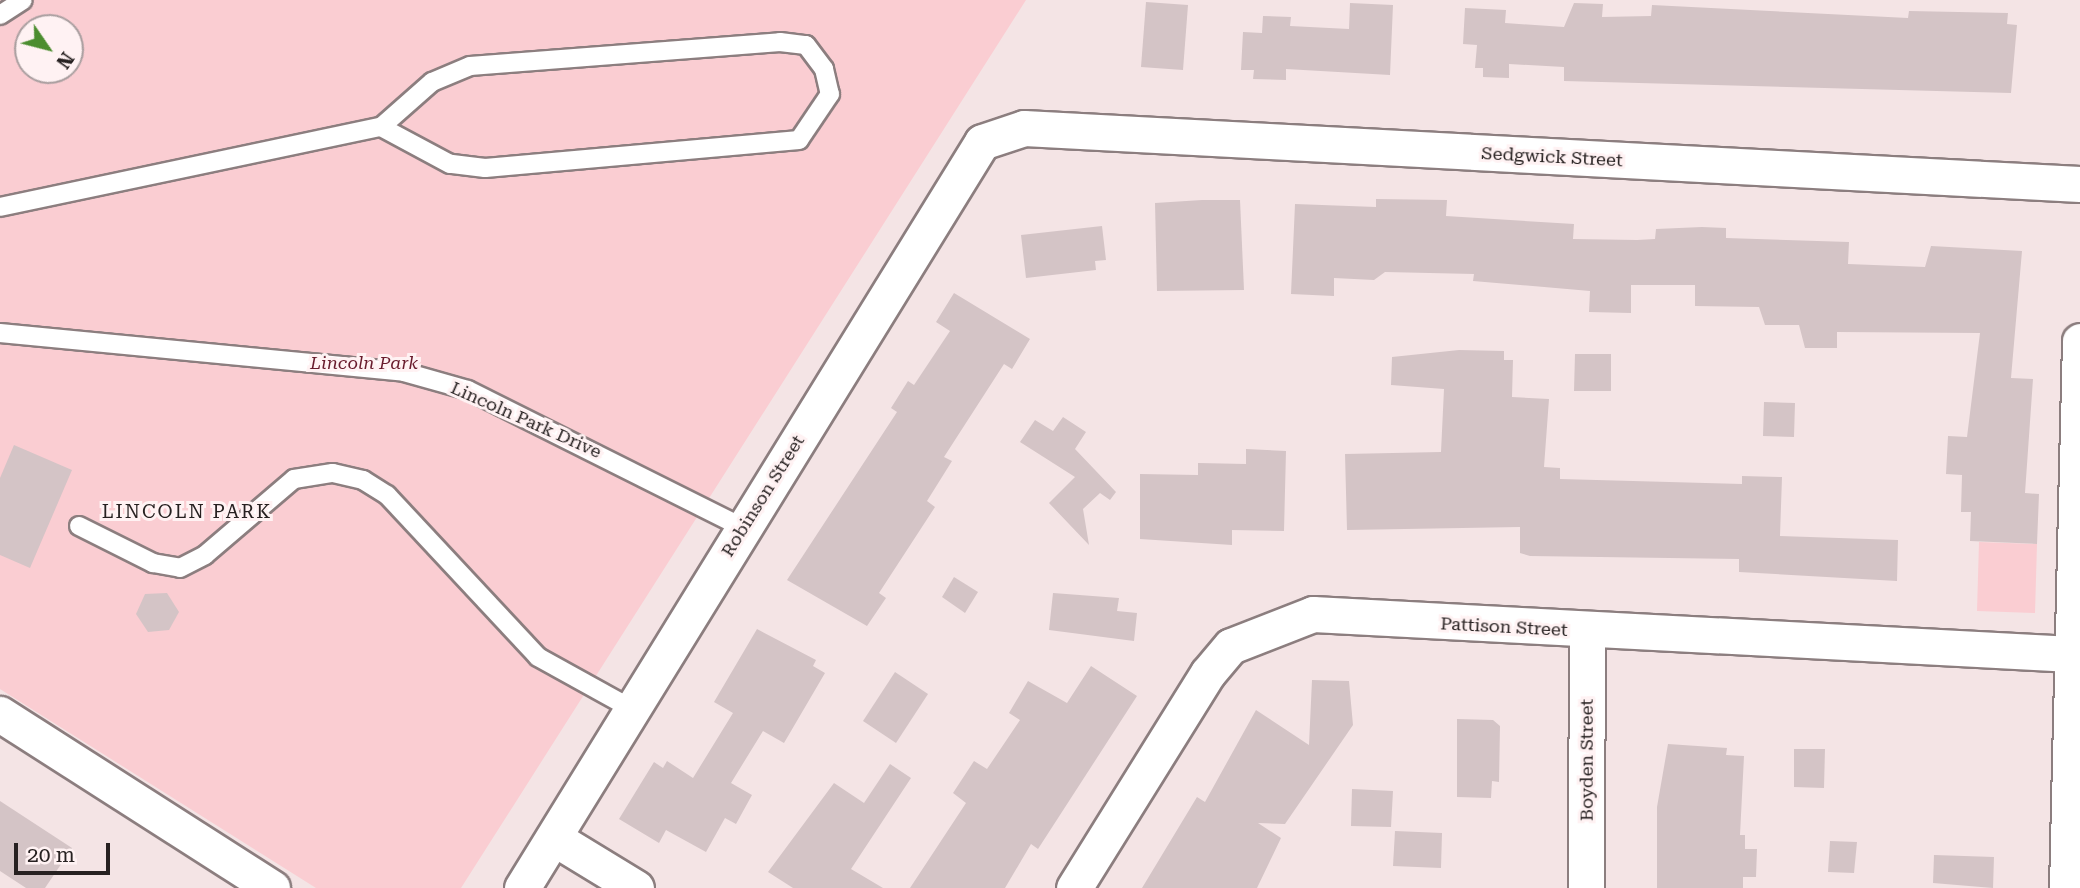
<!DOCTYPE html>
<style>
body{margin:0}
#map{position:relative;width:2080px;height:888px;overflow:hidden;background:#f4e4e5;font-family:"Roboto Serif",serif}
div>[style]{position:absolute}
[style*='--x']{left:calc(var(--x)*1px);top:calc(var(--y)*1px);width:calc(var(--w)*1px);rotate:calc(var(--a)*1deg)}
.green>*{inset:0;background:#facdd2}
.building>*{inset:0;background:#d4c4c6}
.roads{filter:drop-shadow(2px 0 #8c7e7f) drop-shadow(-2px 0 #8c7e7f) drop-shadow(0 2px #8c7e7f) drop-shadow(0 -2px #8c7e7f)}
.lane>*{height:18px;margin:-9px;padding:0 9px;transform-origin:9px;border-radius:9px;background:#fff}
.street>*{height:35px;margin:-17.5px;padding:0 17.5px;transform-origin:17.5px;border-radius:17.5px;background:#fff}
span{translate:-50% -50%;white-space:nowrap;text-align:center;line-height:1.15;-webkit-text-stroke:6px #fff2f3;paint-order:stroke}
.street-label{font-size:18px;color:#272121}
.park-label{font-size:18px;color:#681b2c;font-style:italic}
.neighbourhood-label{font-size:19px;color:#272121;letter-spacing:2px}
.north{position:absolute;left:14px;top:14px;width:70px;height:70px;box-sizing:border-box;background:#fff2f3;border:2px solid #a99e9f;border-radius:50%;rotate:125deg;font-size:19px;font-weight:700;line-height:28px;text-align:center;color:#272121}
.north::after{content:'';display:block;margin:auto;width:24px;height:32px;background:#4c8d2f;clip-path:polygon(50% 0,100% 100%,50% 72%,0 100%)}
.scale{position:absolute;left:14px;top:843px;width:96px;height:32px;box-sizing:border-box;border:4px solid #272121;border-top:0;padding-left:9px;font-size:21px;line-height:24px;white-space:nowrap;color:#272121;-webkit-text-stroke:5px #fff2f3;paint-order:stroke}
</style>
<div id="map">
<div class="green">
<div style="clip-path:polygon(evenodd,0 0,1026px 0,461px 888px,316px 888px,0 689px,0 0,28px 28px,70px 28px,70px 70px,28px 70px,28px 28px)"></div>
<div style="clip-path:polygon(1979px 542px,2037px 544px,2035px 613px,1977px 611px)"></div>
</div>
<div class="building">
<div style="clip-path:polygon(1146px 2px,1188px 5px,1183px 70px,1141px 67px)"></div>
<div style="clip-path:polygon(1350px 3px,1393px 5px,1390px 75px,1286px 69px,1286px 80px,1253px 79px,1254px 70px,1241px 70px,1243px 32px,1262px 33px,1263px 16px,1291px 17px,1290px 26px,1349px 29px)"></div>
<div style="clip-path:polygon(1574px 3px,1603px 4px,1602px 17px,1651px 16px,1652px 5px,1908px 18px,1909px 11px,2008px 13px,2007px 24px,2017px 25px,2011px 93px,1564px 81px,1564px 67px,1509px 64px,1509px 78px,1483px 77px,1483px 68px,1475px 68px,1477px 45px,1463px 44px,1465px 8px,1506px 10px,1505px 23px,1564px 27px)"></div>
<div style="clip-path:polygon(1376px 199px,1447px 200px,1446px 216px,1574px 224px,1573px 239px,1637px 240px,1655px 239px,1656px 229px,1702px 227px,1726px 228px,1726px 238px,1849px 242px,1848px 264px,1925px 267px,1931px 246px,2022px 251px,2011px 378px,2033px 379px,2025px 493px,2039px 494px,2037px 544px,1970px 541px,1971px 512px,1961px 512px,1962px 475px,1946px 474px,1948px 436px,1967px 437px,1980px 333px,1837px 332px,1837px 348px,1805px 348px,1799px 325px,1765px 325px,1759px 307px,1695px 306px,1695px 285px,1631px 285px,1631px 313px,1589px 312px,1590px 291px,1473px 281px,1474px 274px,1385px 272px,1374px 280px,1334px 278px,1334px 296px,1291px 294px,1295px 204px,1376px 207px)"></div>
<div style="clip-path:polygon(1202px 200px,1240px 200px,1244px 290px,1157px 291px,1155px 203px)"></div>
<div style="clip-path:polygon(1102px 226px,1106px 260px,1095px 261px,1096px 270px,1026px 278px,1021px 235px)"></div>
<div style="clip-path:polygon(954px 293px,1030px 339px,1012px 369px,1004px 364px,944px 457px,952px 461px,927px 501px,935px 507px,879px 593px,886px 598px,867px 626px,787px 580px,897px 412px,891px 408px,908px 381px,914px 385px,950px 331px,936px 322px)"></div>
<div style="clip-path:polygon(1459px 350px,1504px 351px,1504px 360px,1513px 360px,1512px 397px,1549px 399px,1544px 467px,1560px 468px,1560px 479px,1742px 484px,1742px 476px,1782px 477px,1780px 536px,1898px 540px,1897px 581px,1739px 572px,1739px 559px,1530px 556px,1520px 553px,1520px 527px,1347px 530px,1345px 454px,1441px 452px,1444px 389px,1391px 385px,1392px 357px)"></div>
<div style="clip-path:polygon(1575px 354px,1611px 354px,1611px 391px,1574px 391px)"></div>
<div style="clip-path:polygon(1764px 402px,1795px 403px,1794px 437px,1763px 436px)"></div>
<div style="clip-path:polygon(1063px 417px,1086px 432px,1075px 449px,1116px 492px,1110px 500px,1100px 493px,1083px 509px,1089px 545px,1049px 503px,1075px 477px,1020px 442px,1035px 420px,1053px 431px)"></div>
<div style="clip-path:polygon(14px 445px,72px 470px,30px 568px,0 555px,0 478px)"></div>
<div style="clip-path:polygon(1246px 449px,1286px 451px,1284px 531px,1232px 530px,1232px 545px,1140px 539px,1140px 474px,1198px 475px,1198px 463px,1246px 464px)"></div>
<div style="clip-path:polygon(954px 577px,978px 592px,965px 613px,942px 597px)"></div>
<div style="clip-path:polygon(167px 593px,179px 612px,169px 630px,148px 632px,136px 614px,145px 594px)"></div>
<div style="clip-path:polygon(1053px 593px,1119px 598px,1117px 611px,1137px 613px,1134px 641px,1049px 630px)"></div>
<div style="clip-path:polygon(757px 629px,816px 660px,813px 666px,825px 673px,784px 743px,763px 731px,731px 783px,752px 795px,736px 824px,725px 818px,706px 852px,666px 830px,659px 843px,619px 819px,654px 762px,663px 768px,667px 761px,693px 778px,733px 713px,714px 702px)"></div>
<div style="clip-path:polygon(1091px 666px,1137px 696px,1038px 849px,1031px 844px,1005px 888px,910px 888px,966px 803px,953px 793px,974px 761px,987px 769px,1020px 720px,1009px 713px,1028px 681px,1067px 703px)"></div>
<div style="clip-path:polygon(895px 672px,928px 694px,896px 743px,863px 721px)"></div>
<div style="clip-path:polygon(1312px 680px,1349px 681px,1353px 725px,1285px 824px,1258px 823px,1281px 838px,1257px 888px,1142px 888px,1197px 797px,1205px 802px,1256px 710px,1309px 745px)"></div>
<div style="clip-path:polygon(1457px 719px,1493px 720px,1500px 726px,1499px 782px,1492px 781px,1491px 798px,1457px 797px)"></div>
<div style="clip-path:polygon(1668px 744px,1727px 748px,1726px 755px,1744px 756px,1740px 835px,1745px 835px,1745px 849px,1757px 849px,1756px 877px,1743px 877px,1743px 888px,1657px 888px,1657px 807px)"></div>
<div style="clip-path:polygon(1794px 749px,1825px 749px,1824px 788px,1794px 787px)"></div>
<div style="clip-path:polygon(890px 764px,911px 778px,851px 869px,883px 888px,793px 888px,768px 872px,834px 783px,864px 803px)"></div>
<div style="clip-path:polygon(1352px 789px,1393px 791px,1391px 827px,1351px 826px)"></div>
<div style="clip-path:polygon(0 801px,72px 848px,45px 888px,26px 888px,0 871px)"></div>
<div style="clip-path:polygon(1395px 831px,1442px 833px,1441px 868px,1393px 866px)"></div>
<div style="clip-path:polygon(1830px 841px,1857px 842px,1854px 873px,1828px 872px)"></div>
<div style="clip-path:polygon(1934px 855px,1994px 857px,1993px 888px,1933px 883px)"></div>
</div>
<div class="roads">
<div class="lane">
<div style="--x:0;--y:15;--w:27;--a:-33"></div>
<div style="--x:0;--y:207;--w:389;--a:-11.9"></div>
<div style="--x:381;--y:127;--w:68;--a:-41.4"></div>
<div style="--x:432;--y:82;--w:41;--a:-22.8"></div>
<div style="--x:470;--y:66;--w:311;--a:-4.4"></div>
<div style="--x:780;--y:42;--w:26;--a:7"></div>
<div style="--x:806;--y:45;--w:30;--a:53"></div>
<div style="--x:824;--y:69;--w:26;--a:77"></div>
<div style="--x:830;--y:94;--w:55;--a:124"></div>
<div style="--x:799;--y:140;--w:315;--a:174.9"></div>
<div style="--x:485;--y:168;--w:35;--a:-173"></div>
<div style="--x:450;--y:164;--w:78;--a:-151.8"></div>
<div style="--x:0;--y:333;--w:406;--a:5.5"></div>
<div style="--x:404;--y:372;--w:66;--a:15.7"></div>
<div style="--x:468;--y:390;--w:309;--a:26.6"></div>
<div style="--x:79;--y:526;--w:83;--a:26.6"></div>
<div style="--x:153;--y:563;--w:27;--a:10"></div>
<div style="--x:180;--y:568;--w:28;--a:-27"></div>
<div style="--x:205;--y:555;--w:117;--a:-40.5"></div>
<div style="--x:294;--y:479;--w:39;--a:-9"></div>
<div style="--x:333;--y:473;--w:31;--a:13"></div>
<div style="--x:363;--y:480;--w:28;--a:32"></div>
<div style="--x:387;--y:495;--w:221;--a:47"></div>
<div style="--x:538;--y:657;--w:107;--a:29"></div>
</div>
<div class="street">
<div style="--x:0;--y:714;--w:323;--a:32.6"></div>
<div style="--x:554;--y:838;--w:96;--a:31.4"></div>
<div style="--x:522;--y:888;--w:876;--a:-58.34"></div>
<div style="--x:982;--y:142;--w:44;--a:-18.4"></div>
<div style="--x:1024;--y:128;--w:1057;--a:3.04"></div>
<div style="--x:1074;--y:888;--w:253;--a:-58.1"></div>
<div style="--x:1208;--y:673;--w:35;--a:-50"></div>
<div style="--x:1231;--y:646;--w:88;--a:-21.3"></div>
<div style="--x:1313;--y:614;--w:760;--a:3.02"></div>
<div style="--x:1586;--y:888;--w:257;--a:-89.8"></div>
<div style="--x:2067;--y:888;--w:547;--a:-88.64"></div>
</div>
</div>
<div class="street-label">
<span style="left:1552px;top:157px;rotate:3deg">Sedgwick Street</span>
<span style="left:526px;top:420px;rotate:24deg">Lincoln Park Drive</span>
<span style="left:763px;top:496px;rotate:-58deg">Robinson Street</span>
<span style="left:1504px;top:627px;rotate:3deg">Pattison Street</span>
<span style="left:1587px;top:760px;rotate:-90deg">Boyden Street</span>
</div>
<div class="park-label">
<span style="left:364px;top:363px">Lincoln Park</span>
</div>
<div class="neighbourhood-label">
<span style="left:187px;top:512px">LINCOLN PARK</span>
</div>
<div class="north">N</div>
<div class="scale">20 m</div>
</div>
